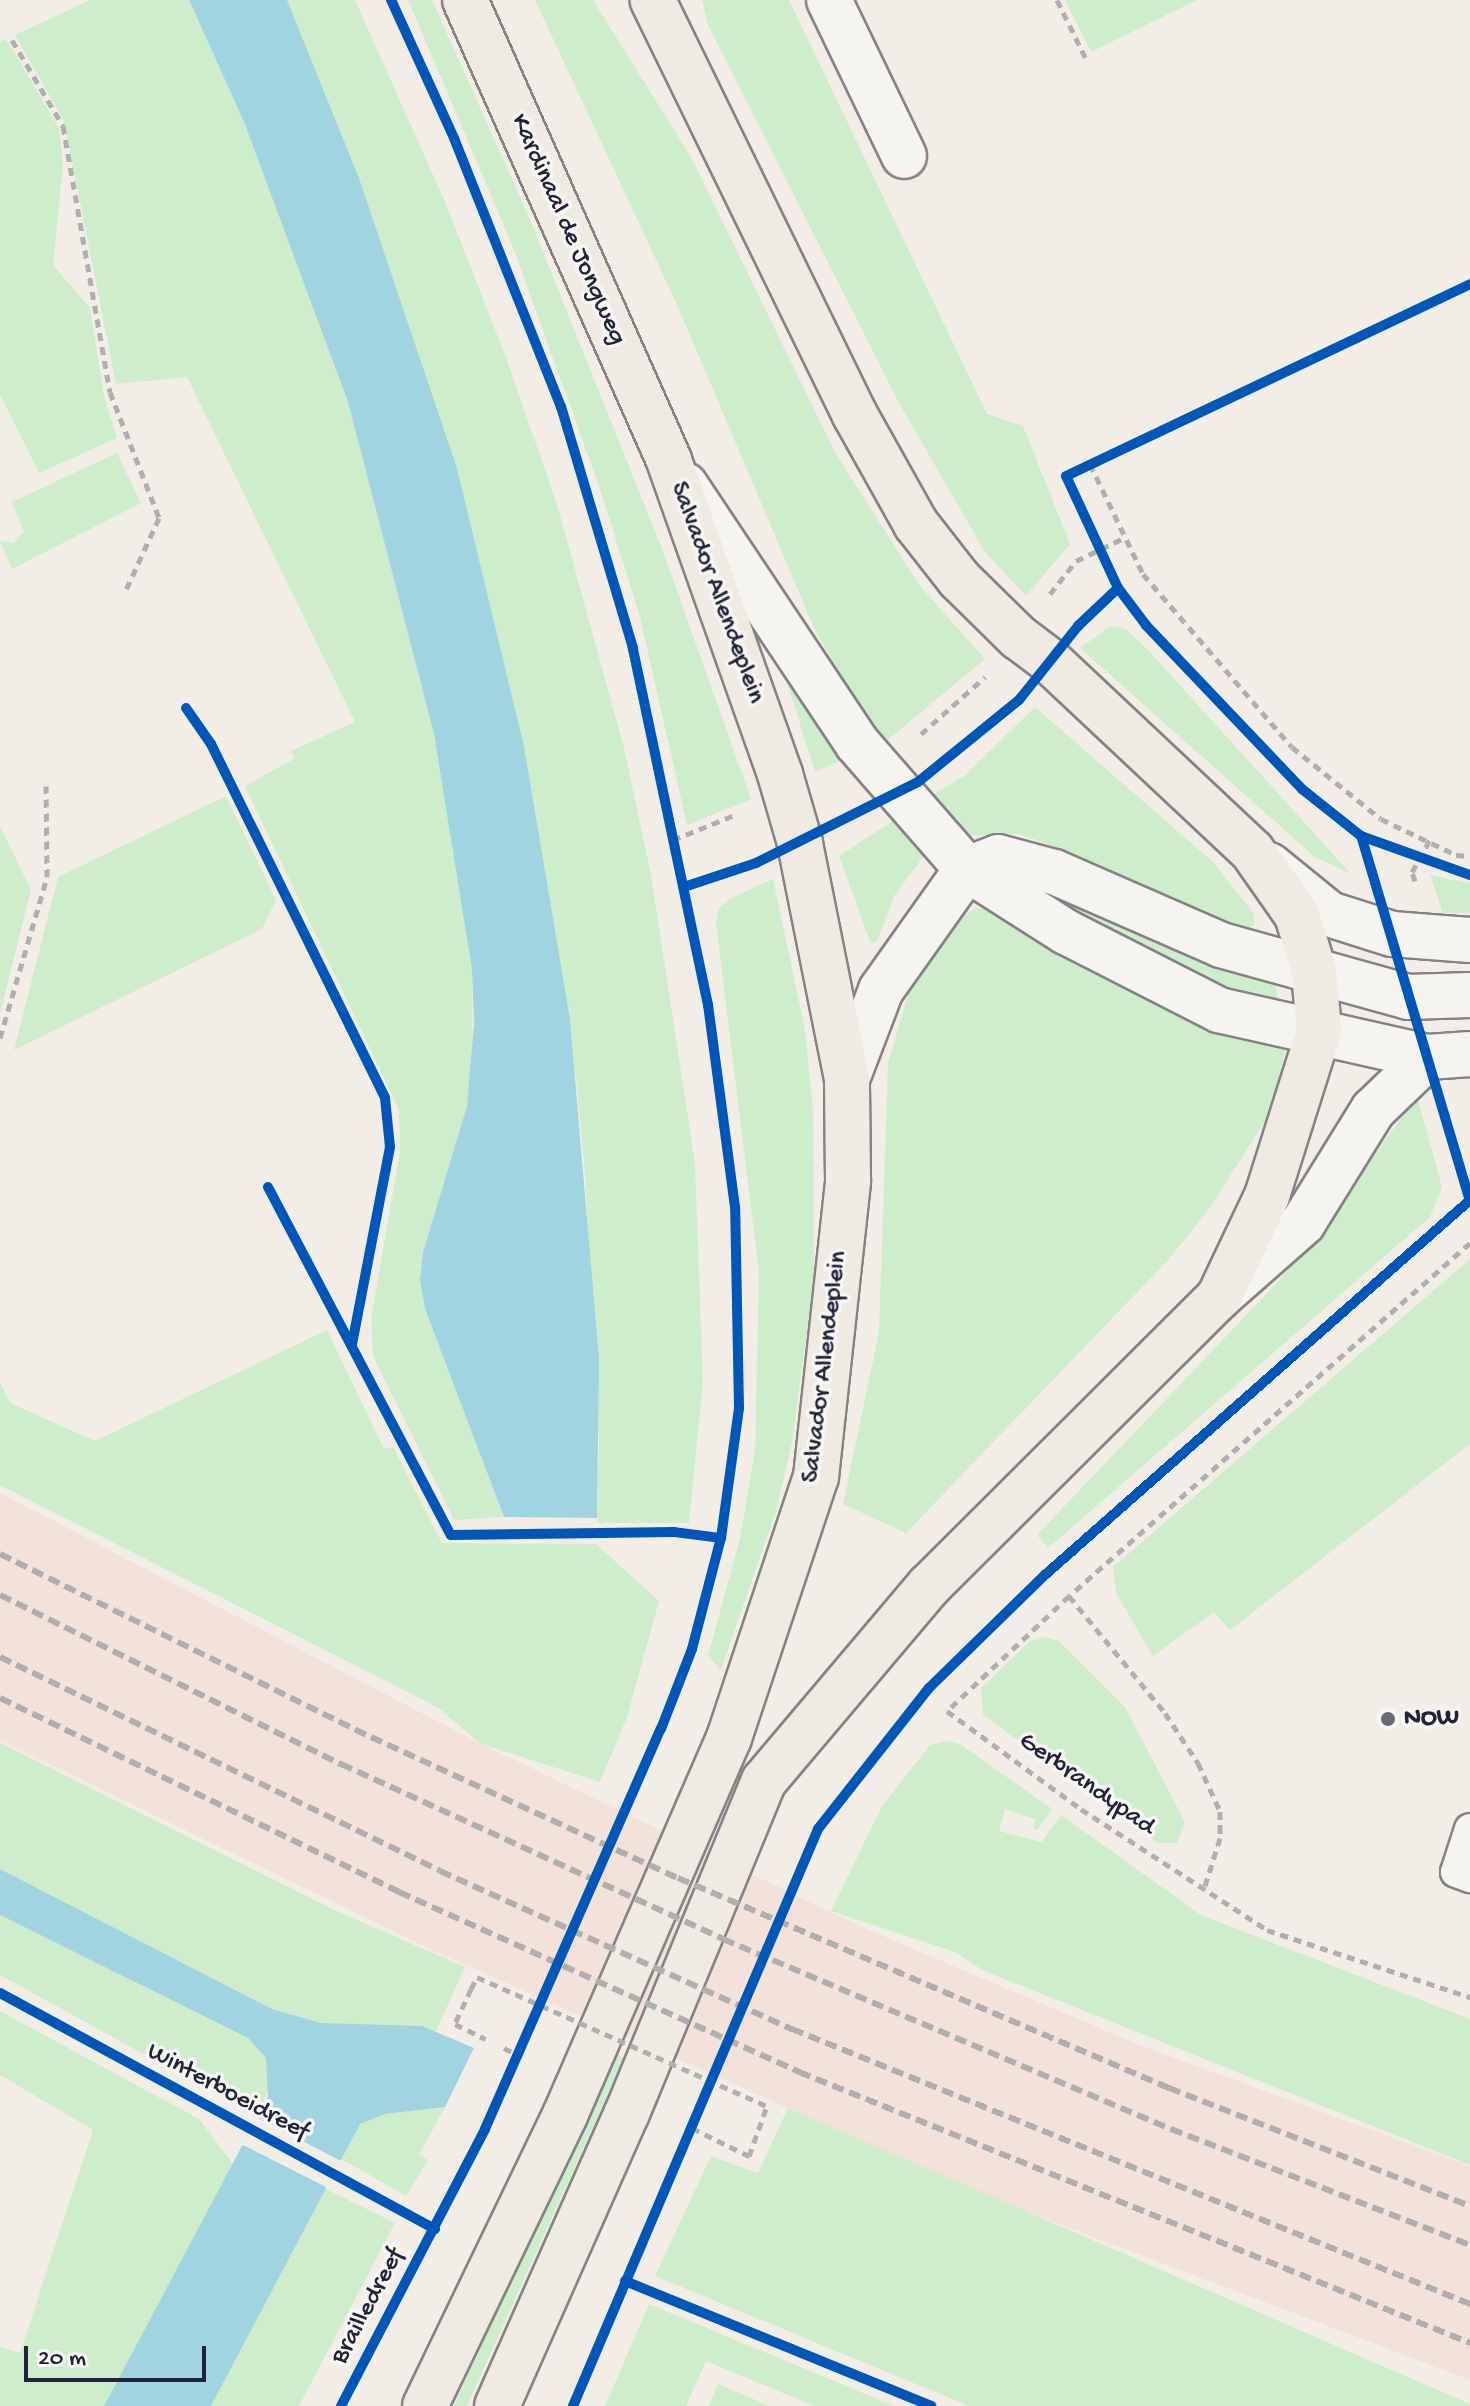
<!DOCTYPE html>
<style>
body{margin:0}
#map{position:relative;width:1470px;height:2406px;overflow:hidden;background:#f3ede8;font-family:"Gochi Hand",sans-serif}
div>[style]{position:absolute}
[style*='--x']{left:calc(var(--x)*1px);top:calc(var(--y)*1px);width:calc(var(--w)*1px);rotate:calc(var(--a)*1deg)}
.built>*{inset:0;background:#f2e2da}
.green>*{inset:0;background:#ceedcb}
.water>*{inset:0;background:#a1d4e1}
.pier>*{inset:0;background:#f3ede8}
.path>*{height:5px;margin-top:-2.5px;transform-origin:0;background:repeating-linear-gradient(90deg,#b0afb0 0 8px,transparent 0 14px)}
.roads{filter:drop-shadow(2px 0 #848284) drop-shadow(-2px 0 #848284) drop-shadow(0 2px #848284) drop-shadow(0 -2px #848284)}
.lane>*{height:30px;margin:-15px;padding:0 15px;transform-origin:15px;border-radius:15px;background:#f5f4f1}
.street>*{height:44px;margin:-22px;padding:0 22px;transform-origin:22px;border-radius:22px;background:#f5f4f1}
.secondary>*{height:44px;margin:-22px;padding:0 22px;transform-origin:22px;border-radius:22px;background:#f5f4f1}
.primary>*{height:44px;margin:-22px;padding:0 22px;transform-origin:22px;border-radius:22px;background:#efeae2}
.rail>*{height:6px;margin-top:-3px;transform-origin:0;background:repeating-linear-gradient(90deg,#b0afb0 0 12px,transparent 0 18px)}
.path-bridge>*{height:5px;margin-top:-2.5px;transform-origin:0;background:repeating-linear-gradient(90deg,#b0afb0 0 8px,transparent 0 14px)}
.cycleway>*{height:10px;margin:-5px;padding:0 5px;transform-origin:5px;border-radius:5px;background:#0057b8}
.dots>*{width:22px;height:22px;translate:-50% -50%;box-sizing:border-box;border:4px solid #f6f6f2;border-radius:50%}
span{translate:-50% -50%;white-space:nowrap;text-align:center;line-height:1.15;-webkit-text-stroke:7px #f6f6f2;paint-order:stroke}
.street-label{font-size:26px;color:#22223b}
.poi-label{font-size:26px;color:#22223b;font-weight:700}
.left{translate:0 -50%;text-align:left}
.scale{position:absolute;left:24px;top:2346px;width:182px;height:36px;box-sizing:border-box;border:4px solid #22223b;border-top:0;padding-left:10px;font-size:24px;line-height:28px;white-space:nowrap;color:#22223b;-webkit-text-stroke:6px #f6f6f2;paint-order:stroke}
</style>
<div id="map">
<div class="built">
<div style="clip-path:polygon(0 1493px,481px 1744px,862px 1927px,1139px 2045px,1470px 2166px,1470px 2380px,993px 2199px,430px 1949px,0 1740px)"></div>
</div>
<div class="green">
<div style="clip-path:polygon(90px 0,189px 0,244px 122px,348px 402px,434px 734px,472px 970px,473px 1061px,467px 1106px,423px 1252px,420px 1280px,425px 1309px,504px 1517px,454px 1520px,373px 1356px,371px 1319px,400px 1152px,399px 1110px,245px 786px,295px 758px,291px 751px,355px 722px,187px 377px,116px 384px,64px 121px,15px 35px)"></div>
<div style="clip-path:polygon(287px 0,355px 0,446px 204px,505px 355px,557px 504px,625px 752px,651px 875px,695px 1163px,703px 1382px,689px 1523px,597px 1523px,599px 1441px,585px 1172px,570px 1019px,524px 746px,457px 468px,359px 178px)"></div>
<div style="clip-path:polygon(408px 0,432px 0,529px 217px,663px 551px,751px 799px,687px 825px,640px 617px,600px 489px,513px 247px)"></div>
<div style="clip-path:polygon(535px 0,593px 0,691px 157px,836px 454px,920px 586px,985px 659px,879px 747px,815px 630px,678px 307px)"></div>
<div style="clip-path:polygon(702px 0,789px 0,987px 414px,1023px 426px,1070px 544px,1026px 596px,985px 552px,899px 403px,708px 25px)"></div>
<div style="clip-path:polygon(1065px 0,1197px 0,1091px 52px)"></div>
<div style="clip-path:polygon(6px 39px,59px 128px,63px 164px,53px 265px,90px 308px,104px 395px,117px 438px,39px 473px,0 395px,0 42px)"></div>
<div style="clip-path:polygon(117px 453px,141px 503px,12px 569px,0 541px,13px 543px,24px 532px,12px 502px)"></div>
<div style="clip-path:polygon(1110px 626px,1126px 629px,1148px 650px,1351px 874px,1315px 857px,1080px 648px)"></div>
<div style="clip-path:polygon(781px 663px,848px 757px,815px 772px)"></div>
<div style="clip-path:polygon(1035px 707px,1214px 863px,1254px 914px,1254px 924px,1247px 930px,1141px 897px,1048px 844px,1019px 834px,957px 836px,926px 799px,964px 776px)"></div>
<div style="clip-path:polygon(226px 796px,276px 900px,262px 929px,14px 1050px,58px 877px)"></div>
<div style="clip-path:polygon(896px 819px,926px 853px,894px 896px,878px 940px,871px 944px,839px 856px)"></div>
<div style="clip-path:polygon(0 826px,31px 890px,0 1014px)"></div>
<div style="clip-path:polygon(1430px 875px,1470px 883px,1470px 913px,1443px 913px)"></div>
<div style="clip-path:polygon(773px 879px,805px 1030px,813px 1110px,814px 1276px,792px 1443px,776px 1511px,721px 1670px,708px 1656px,740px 1538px,755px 1450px,759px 1273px,716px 923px,719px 908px,729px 899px)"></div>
<div style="clip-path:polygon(1018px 880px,1102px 910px,1206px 964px,1275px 985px,1279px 1003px,1229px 1000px)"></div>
<div style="clip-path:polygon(976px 908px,995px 909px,1186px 1019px,1286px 1047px,1270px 1113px,1207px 1212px,1169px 1259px,906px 1533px,843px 1504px,879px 1332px,888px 1063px,918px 961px,950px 925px)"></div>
<div style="clip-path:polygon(1417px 1096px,1442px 1187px,1430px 1217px,1048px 1548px,1037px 1535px,1274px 1286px,1313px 1241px)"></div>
<div style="clip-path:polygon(1470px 1259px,1470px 1444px,1230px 1630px,1214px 1612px,1153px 1656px,1116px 1593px,1113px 1567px)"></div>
<div style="clip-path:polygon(327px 1330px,384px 1449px,393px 1447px,442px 1543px,596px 1544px,659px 1601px,627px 1717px,600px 1782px,481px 1744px,437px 1707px,0 1485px,0 1382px,10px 1403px,95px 1441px)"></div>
<div style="clip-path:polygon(1043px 1637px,1059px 1641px,1125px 1707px,1185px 1822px,1177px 1843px,1158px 1843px,983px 1715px,981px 1688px,1029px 1642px)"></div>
<div style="clip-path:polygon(946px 1741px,960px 1744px,1052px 1809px,1037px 1830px,1033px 1828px,1035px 1819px,1005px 1809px,999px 1831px,1041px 1842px,1061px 1815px,1201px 1915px,1470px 2019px,1470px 2165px,982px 1970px,955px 1952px,831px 1911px,882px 1806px,930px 1745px)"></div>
<div style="clip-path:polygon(0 1743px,336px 1911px,465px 1967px,436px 2031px,321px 2023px,272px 2009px,0 1869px)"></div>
<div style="clip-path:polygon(0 1915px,249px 2038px,266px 2058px,271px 2081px,258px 2117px,0 1975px)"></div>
<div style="clip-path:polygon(0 2011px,199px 2119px,233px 2164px,104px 2406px,0 2406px,0 2347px,20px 2353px,93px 2130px,0 2075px)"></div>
<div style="clip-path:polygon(613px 2053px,624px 2058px,467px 2406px,454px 2406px)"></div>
<div style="clip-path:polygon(445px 2107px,419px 2155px,428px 2160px,406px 2196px,340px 2158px,360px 2124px,385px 2114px)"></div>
<div style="clip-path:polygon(788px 2108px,1470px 2404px,1470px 2406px,969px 2406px,655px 2276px,711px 2156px,758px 2173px)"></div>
<div style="clip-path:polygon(324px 2188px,395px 2223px,299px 2406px,211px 2406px)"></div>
<div style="clip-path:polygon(649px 2304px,894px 2406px,814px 2406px,706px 2361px,686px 2406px,605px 2406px)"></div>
<div style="clip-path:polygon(718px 2384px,770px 2406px,709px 2406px)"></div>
</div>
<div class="water">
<div style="clip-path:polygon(189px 0,287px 0,359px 178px,457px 468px,524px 746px,570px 1019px,599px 1359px,597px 1518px,504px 1517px,425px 1309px,420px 1280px,423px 1252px,467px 1106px,474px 1024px,472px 970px,434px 734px,348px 402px,244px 122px)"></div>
<div style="clip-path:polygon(0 1869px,272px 2009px,321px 2023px,422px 2026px,474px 2048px,445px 2107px,385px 2114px,360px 2124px,211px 2406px,104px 2406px,268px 2097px,266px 2058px,248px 2038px,0 1915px)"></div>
</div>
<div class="pier">
<div style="clip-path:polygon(254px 2116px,343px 2162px,328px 2188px,239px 2143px)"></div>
</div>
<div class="path">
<div style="--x:1057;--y:0;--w:68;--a:63.8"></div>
<div style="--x:12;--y:40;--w:100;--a:59.3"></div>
<div style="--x:63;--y:126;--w:270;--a:80"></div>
<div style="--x:110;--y:392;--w:135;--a:68.7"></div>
<div style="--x:159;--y:518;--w:81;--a:114.7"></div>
<div style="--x:1090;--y:464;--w:122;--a:64.3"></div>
<div style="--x:1143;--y:574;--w:228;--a:49.3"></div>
<div style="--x:1292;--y:747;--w:114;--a:39"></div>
<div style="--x:1381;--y:819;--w:83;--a:25.6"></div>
<div style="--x:1456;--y:855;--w:14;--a:4"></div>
<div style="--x:1050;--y:594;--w:42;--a:-51.8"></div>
<div style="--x:1076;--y:561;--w:53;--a:-25.6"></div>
<div style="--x:921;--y:734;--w:86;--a:-41.7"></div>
<div style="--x:673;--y:840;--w:69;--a:-22.1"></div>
<div style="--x:1415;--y:881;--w:9;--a:-108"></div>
<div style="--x:1412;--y:872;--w:38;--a:-61"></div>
<div style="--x:0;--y:1038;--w:168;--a:-73.7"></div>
<div style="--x:47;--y:877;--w:91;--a:-90.6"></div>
<div style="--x:1470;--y:1243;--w:534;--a:138.64"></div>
<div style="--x:1069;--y:1596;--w:168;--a:136.7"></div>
<div style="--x:947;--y:1711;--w:166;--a:36.2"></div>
<div style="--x:1081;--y:1809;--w:222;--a:33"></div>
<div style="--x:1267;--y:1930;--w:214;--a:18.3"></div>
<div style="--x:1069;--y:1596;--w:151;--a:50.6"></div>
<div style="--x:1165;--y:1713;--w:60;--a:56.6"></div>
<div style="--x:1198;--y:1763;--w:53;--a:65.4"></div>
<div style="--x:1220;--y:1811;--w:27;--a:90"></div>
<div style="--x:1220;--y:1838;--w:53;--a:107.4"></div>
<div style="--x:471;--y:1989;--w:38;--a:115"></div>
<div style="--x:455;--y:2024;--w:34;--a:26"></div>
<div style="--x:504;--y:2048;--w:18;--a:27"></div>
<div style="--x:692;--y:2128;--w:64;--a:26.2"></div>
<div style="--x:749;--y:2156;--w:53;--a:-70.2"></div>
</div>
<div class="roads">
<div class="lane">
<div style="--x:1470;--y:1829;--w:45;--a:108"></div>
<div style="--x:1456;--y:1872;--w:15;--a:20"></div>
</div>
<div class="street">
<div style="--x:829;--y:0;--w:173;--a:64.3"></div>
</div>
<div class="secondary">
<div style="--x:685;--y:485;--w:310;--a:56.3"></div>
<div style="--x:857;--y:743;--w:167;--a:48.9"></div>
<div style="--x:967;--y:869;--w:117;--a:32.5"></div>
<div style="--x:1066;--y:932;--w:172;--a:27"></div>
<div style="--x:1219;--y:1010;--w:214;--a:12.7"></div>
<div style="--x:1269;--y:865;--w:77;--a:39.2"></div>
<div style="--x:1329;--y:914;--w:66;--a:17.6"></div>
<div style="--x:1392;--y:934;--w:78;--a:4.4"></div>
<div style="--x:847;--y:1079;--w:95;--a:-69.1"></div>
<div style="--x:881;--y:990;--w:148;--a:-54.6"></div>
<div style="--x:967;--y:869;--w:33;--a:-21"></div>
<div style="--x:998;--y:857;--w:58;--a:15"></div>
<div style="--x:1054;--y:872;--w:182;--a:23.6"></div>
<div style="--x:1221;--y:945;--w:194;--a:15.5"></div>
<div style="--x:1408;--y:997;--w:62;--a:-1.8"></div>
<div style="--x:1219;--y:1297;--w:112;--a:-41.4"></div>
<div style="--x:1303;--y:1223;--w:133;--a:-58.2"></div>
<div style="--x:1373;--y:1110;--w:76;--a:-43.9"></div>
<div style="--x:1428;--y:1057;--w:42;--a:-4.1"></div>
</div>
<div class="primary">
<div style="--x:425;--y:2406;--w:323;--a:-64.3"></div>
<div style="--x:565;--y:2115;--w:411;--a:-66.5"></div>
<div style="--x:729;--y:1738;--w:275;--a:-71.6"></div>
<div style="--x:816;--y:1477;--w:298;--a:-83.8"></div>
<div style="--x:848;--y:1181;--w:102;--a:-90.6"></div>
<div style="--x:847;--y:1079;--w:241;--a:-101.3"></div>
<div style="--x:800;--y:843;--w:72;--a:-106.2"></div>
<div style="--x:780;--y:774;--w:333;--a:-109.5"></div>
<div style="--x:669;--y:460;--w:503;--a:-113.92"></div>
<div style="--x:497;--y:2406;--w:321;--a:-66.1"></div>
<div style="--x:627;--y:2113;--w:359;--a:-67.6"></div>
<div style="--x:764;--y:1781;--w:255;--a:-49.8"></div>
<div style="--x:929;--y:1586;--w:409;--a:-44.9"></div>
<div style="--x:1219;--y:1297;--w:112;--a:-64.6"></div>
<div style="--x:1267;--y:1196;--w:173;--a:-72.5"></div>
<div style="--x:1319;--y:1031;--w:60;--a:-94.8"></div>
<div style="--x:1314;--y:971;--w:59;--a:-106.9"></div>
<div style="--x:1297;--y:915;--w:78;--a:-125.1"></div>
<div style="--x:1252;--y:851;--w:277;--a:-136.8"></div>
<div style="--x:1050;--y:661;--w:39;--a:-143"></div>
<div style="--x:1019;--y:638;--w:84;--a:-135.5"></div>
<div style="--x:959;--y:579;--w:70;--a:-128"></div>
<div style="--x:916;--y:524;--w:125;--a:-119.2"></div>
<div style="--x:855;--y:415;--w:462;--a:-116"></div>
</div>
</div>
<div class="rail">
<div style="--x:0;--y:1554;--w:414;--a:26.3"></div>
<div style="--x:371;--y:1737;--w:338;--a:24.7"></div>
<div style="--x:678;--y:1878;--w:534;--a:23.16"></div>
<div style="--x:1169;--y:2088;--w:323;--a:21.4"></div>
<div style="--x:0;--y:1595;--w:381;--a:26.4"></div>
<div style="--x:341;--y:1764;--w:420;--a:24.6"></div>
<div style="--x:723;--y:1939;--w:487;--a:23"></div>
<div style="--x:1171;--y:2129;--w:321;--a:21.2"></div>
<div style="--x:0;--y:1657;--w:489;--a:25.9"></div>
<div style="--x:440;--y:1871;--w:386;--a:24.2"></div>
<div style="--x:792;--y:2029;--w:732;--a:22.08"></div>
<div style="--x:0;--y:1698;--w:444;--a:25.9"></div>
<div style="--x:399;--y:1892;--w:439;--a:24.2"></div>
<div style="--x:799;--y:2072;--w:724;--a:21.99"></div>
</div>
<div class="path-bridge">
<div style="--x:471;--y:1989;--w:13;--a:-63"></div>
<div style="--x:477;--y:1977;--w:317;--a:24"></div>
</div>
<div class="cycleway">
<div style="--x:186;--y:708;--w:44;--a:55.2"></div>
<div style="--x:211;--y:744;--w:394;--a:63.8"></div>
<div style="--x:385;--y:1098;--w:49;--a:84.2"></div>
<div style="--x:390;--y:1147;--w:201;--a:100.9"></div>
<div style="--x:1361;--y:836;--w:116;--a:19.7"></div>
<div style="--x:684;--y:887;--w:76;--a:-18.4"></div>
<div style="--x:756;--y:863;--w:181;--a:-26.6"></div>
<div style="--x:918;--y:782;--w:130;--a:-39.1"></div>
<div style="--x:1019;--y:700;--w:95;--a:-51.4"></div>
<div style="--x:1078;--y:626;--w:55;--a:-43.5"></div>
<div style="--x:268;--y:1187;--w:393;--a:62.3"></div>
<div style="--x:451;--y:1535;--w:223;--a:-0.8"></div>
<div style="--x:674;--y:1532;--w:47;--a:7.3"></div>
<div style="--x:1470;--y:1201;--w:381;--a:-106.6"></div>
<div style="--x:1361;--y:836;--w:75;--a:-141.5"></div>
<div style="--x:1302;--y:789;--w:226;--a:-133.6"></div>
<div style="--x:1146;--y:625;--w:46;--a:-127.1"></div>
<div style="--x:1118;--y:588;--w:123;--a:-114.9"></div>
<div style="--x:1066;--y:476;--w:447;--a:-25.4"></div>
<div style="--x:0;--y:1993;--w:495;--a:28.5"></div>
<div style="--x:625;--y:2281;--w:331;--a:22.2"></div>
<div style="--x:341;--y:2406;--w:312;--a:-62.5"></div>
<div style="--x:485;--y:2129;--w:437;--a:-66.3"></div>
<div style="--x:661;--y:1729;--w:86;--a:-68.8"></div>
<div style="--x:692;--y:1649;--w:115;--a:-75.4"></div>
<div style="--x:721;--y:1538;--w:131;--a:-82.1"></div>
<div style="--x:739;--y:1408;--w:201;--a:-91.1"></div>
<div style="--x:735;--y:1207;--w:204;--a:-97.6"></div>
<div style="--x:708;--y:1005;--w:365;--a:-101.9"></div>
<div style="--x:633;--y:648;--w:252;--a:-106.6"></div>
<div style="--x:561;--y:407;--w:289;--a:-111.7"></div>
<div style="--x:454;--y:138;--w:152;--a:-114.5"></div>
<div style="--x:573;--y:2406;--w:627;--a:-66.99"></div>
<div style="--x:818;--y:1829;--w:179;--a:-51.8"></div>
<div style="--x:929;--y:1688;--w:163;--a:-44.3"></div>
<div style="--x:1046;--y:1574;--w:565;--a:-41.41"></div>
</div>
<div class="dots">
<div style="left:1388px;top:1719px;background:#6b6978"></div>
</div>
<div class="street-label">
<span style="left:567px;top:230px;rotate:66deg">Kardinaal de Jongweg</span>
<span style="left:716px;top:593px;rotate:70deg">Salvador Allendeplein</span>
<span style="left:826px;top:1367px;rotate:-83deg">Salvador Allendeplein</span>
<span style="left:1086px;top:1785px;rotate:35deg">Gerbrandypad</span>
<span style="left:227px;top:2093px;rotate:28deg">Winterboeidreef</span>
<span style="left:369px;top:2307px;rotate:-62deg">Brailledreef</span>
</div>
<div class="poi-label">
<span class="left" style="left:1404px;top:1719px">NOW</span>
</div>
<div class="scale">20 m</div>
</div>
